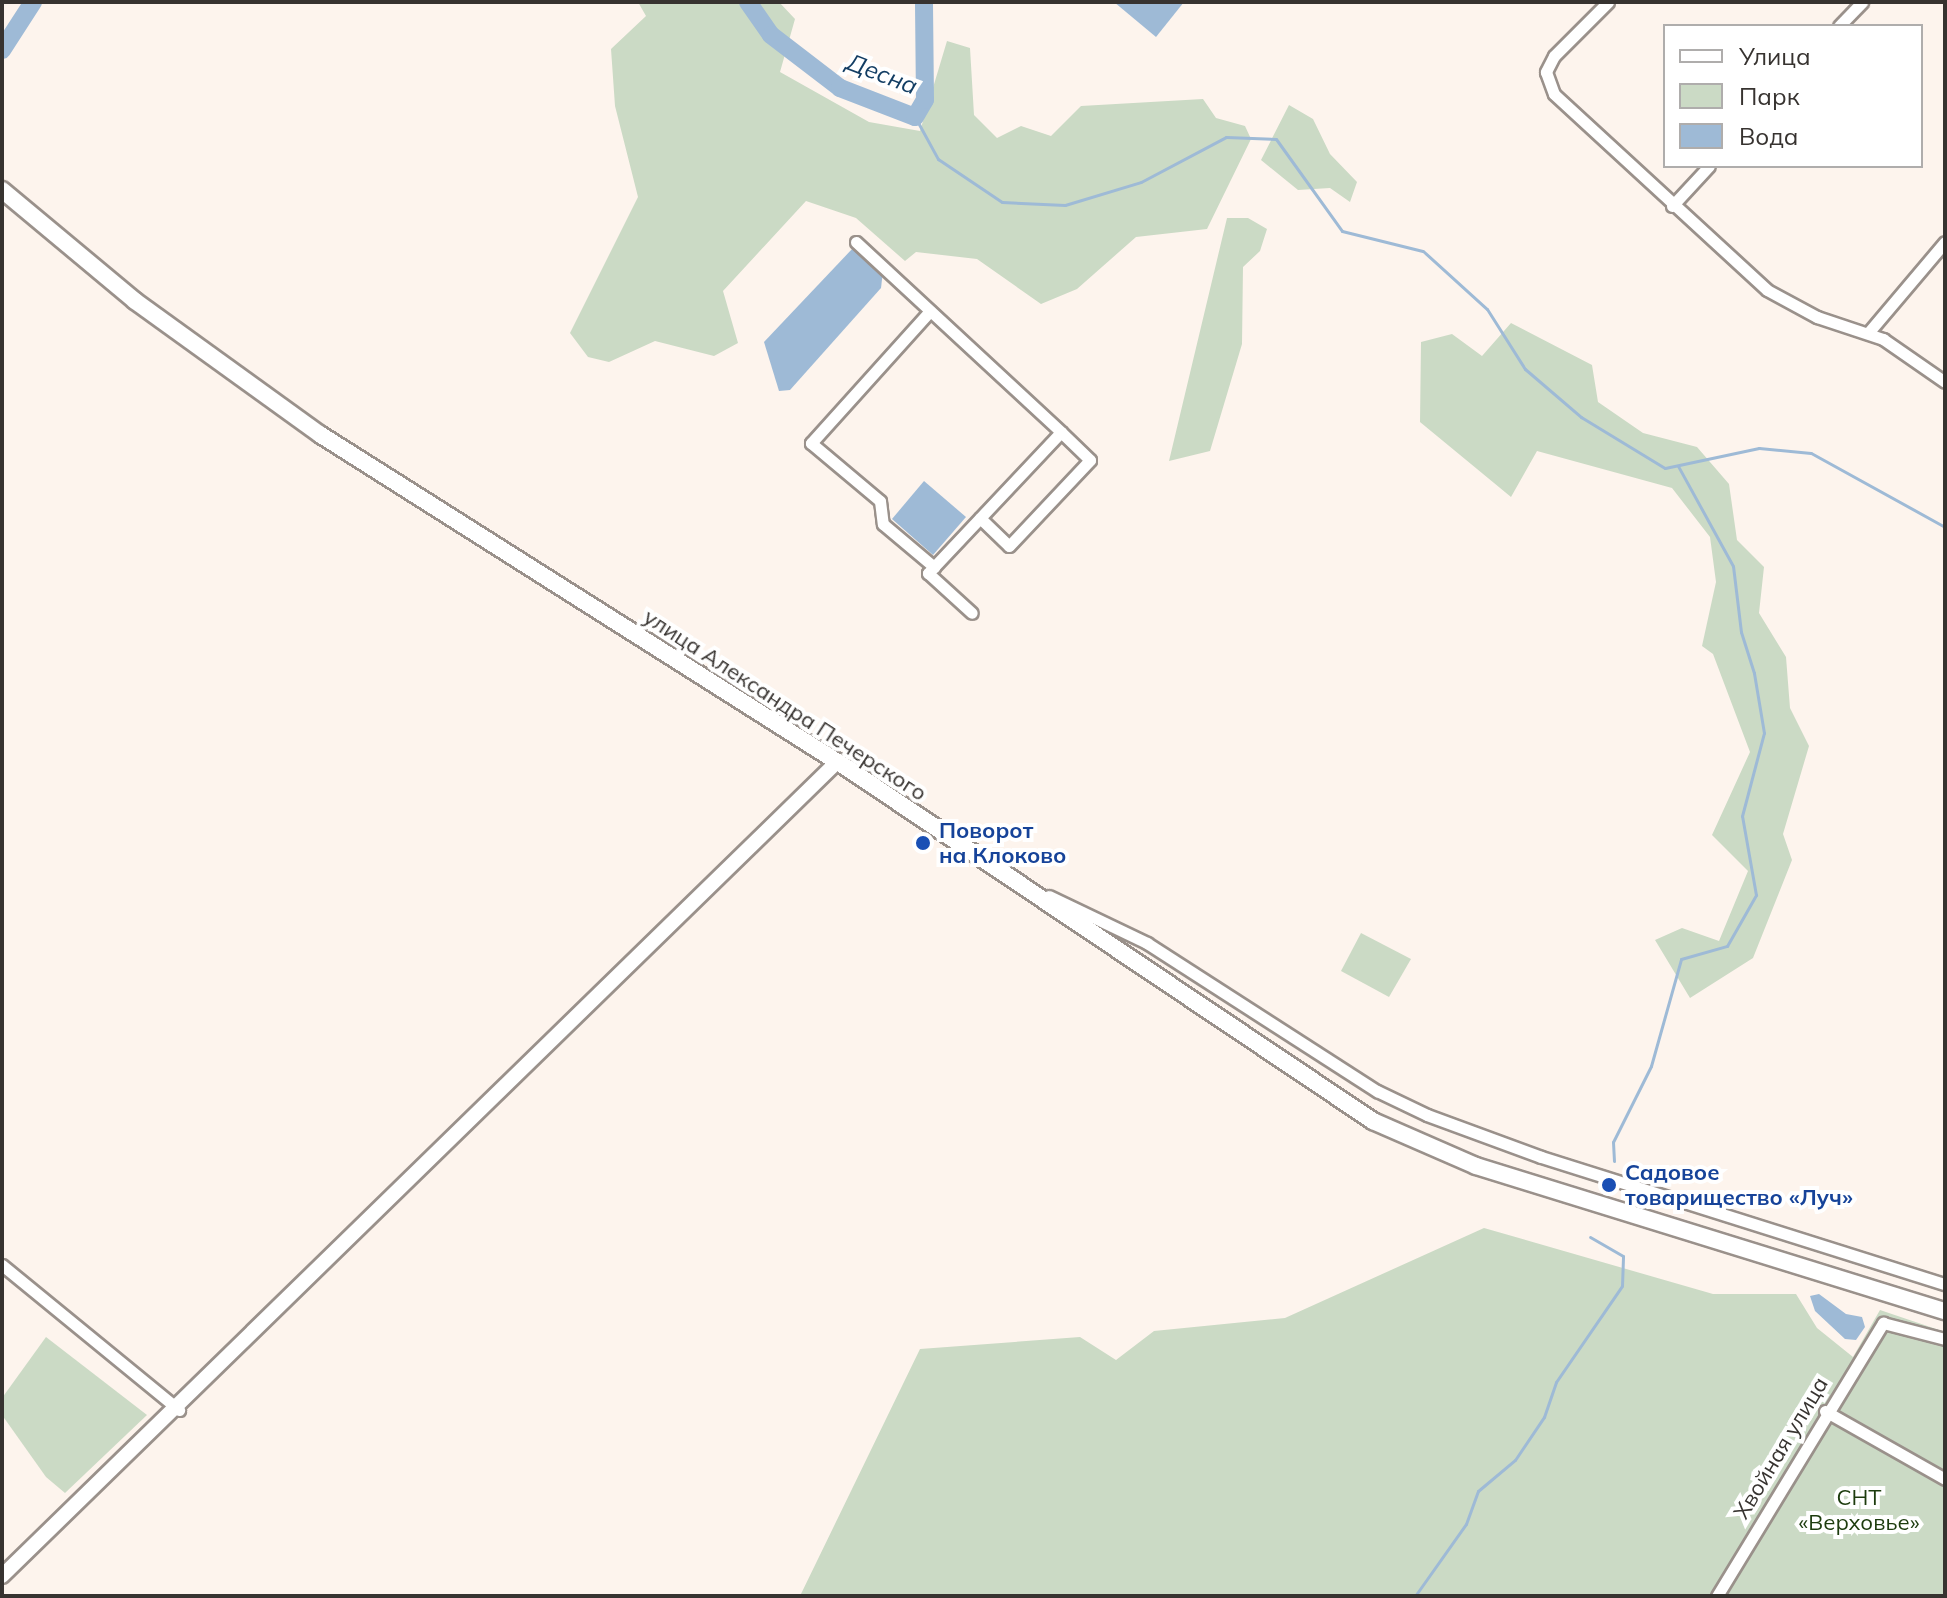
<!DOCTYPE html>
<meta charset="utf-8">
<style>
body{margin:0}
#map{position:relative;width:1947px;height:1598px;overflow:hidden;background:#fdf4ed;font-family:Mulish,sans-serif}
div>[style]{position:absolute}
[style*='--x']{left:calc(var(--x)*1px);top:calc(var(--y)*1px);width:calc(var(--w)*1px);rotate:calc(var(--a)*1deg)}
.green>*{inset:0;background:#cbdac5}
.water>*{inset:0;background:#9ebad6}
.stream>*{height:3px;margin:-1.5px;padding:0 1.5px;transform-origin:1.5px;border-radius:1.5px;background:#9ebad6}
.river>*{height:18px;margin:-9px;padding:0 9px;transform-origin:9px;border-radius:9px;background:#9ebad6}
.roads{filter:drop-shadow(2px 0 #9a918b) drop-shadow(-2px 0 #9a918b) drop-shadow(0 2px #9a918b) drop-shadow(0 -2px #9a918b)}
.minor>*{height:11px;margin:-5.5px;padding:0 5.5px;transform-origin:5.5px;border-radius:5.5px;background:#fff}
.tertiary>*{height:14px;margin:-7px;padding:0 7px;transform-origin:7px;border-radius:7px;background:#fff}
.secondary>*{height:16px;margin:-8px;padding:0 8px;transform-origin:8px;border-radius:8px;background:#fff}
.dots>*{width:22px;height:22px;translate:-50% -50%;box-sizing:border-box;border:4px solid #fff;border-radius:50%}
span{translate:-50% -50%;white-space:nowrap;text-align:center;line-height:1.15;-webkit-text-stroke:8px #fff;paint-order:stroke}
.street-label{font-size:22px;color:#373330}
.transit-label{font-size:22px;color:#164399;font-weight:700}
.left{translate:0 -50%;text-align:left}
.park-label{font-size:22px;color:#1d3c0e}
.water-label{font-size:24px;color:#123d63;font-style:italic}
.frame{position:absolute;inset:0;border:4px solid #373330;pointer-events:none}
.legend{position:absolute;left:1663px;top:24px;width:260px;height:144px;box-sizing:border-box;background:#fff;border:2px solid #afadac;margin:0;padding:10px 14px;list-style:none;font-size:24px;color:#373330}
.legend li{display:flex;align-items:center;gap:16px;height:40px}
.legend b{width:40px;border:2px solid #afadac}
</style>
<div id="map">
<div class="green">
<div style="clip-path:polygon(638px 2px,779px 2px,795px 19px,780px 72px,869px 122px,920px 131px,947px 41px,970px 48px,974px 115px,997px 138px,1021px 126px,1051px 136px,1081px 106px,1203px 99px,1216px 118px,1245px 126px,1251px 139px,1207px 229px,1136px 237px,1077px 289px,1041px 304px,977px 259px,916px 252px,905px 261px,856px 218px,806px 201px,723px 291px,738px 343px,714px 356px,655px 341px,609px 362px,588px 357px,570px 333px,638px 197px,615px 106px,611px 49px,646px 16px)"></div>
<div style="clip-path:polygon(1289px 105px,1313px 119px,1330px 154px,1357px 182px,1350px 202px,1330px 188px,1298px 190px,1261px 160px)"></div>
<div style="clip-path:polygon(1227px 218px,1248px 218px,1267px 229px,1260px 251px,1243px 267px,1242px 344px,1210px 451px,1169px 461px)"></div>
<div style="clip-path:polygon(1511px 323px,1592px 365px,1598px 402px,1643px 433px,1697px 447px,1729px 484px,1737px 540px,1764px 567px,1759px 613px,1786px 657px,1790px 708px,1809px 746px,1783px 834px,1792px 860px,1753px 958px,1690px 998px,1655px 940px,1682px 928px,1719px 941px,1748px 871px,1712px 835px,1750px 752px,1713px 654px,1702px 646px,1716px 582px,1710px 537px,1672px 488px,1537px 451px,1511px 497px,1420px 422px,1421px 342px,1452px 334px,1482px 356px)"></div>
<div style="clip-path:polygon(1361px 933px,1411px 959px,1389px 997px,1341px 971px)"></div>
<div style="clip-path:polygon(1484px 1228px,1713px 1294px,1796px 1294px,1817px 1328px,1853px 1357px,1880px 1310px,1945px 1332px,1945px 1596px,800px 1596px,920px 1349px,1080px 1337px,1116px 1360px,1154px 1331px,1285px 1318px)"></div>
<div style="clip-path:polygon(46px 1337px,147px 1415px,65px 1493px,46px 1477px,2px 1415px,2px 1398px)"></div>
</div>
<div class="water">
<div style="clip-path:polygon(1114px 2px,1184px 2px,1156px 37px)"></div>
<div style="clip-path:polygon(853px 248px,883px 271px,881px 288px,790px 390px,779px 391px,764px 342px)"></div>
<div style="clip-path:polygon(924px 481px,966px 517px,933px 555px,892px 519px)"></div>
<div style="clip-path:polygon(1819px 1294px,1846px 1314px,1862px 1317px,1865px 1327px,1856px 1340px,1845px 1339px,1815px 1311px,1810px 1296px)"></div>
</div>
<div class="stream">
<div style="--x:915;--y:117;--w:48;--a:61.3"></div>
<div style="--x:938;--y:159;--w:77;--a:33.9"></div>
<div style="--x:1002;--y:202;--w:63;--a:2.7"></div>
<div style="--x:1065;--y:205;--w:79;--a:-16.8"></div>
<div style="--x:1141;--y:182;--w:96;--a:-27.9"></div>
<div style="--x:1226;--y:137;--w:50;--a:2.3"></div>
<div style="--x:1276;--y:139;--w:113;--a:54.3"></div>
<div style="--x:1342;--y:231;--w:83;--a:13.9"></div>
<div style="--x:1423;--y:251;--w:86;--a:42.2"></div>
<div style="--x:1487;--y:309;--w:71;--a:57.7"></div>
<div style="--x:1525;--y:369;--w:74;--a:40.6"></div>
<div style="--x:1581;--y:417;--w:98;--a:31.3"></div>
<div style="--x:1665;--y:468;--w:96;--a:-12"></div>
<div style="--x:1759;--y:448;--w:52;--a:5.5"></div>
<div style="--x:1811;--y:453;--w:153;--a:28.9"></div>
<div style="--x:1614;--y:1161;--w:19;--a:-93"></div>
<div style="--x:1613;--y:1142;--w:85;--a:-63.4"></div>
<div style="--x:1651;--y:1066;--w:111;--a:-74.3"></div>
<div style="--x:1681;--y:959;--w:48;--a:-15.8"></div>
<div style="--x:1727;--y:946;--w:59;--a:-60.4"></div>
<div style="--x:1756;--y:895;--w:80;--a:-100"></div>
<div style="--x:1742;--y:816;--w:86;--a:-75.2"></div>
<div style="--x:1764;--y:733;--w:61;--a:-99.5"></div>
<div style="--x:1754;--y:673;--w:43;--a:-107.6"></div>
<div style="--x:1741;--y:632;--w:66;--a:-96.9"></div>
<div style="--x:1733;--y:566;--w:114;--a:-118.8"></div>
<div style="--x:1415;--y:1596;--w:88;--a:-54.7"></div>
<div style="--x:1466;--y:1524;--w:35;--a:-70"></div>
<div style="--x:1478;--y:1491;--w:48;--a:-40"></div>
<div style="--x:1515;--y:1460;--w:52;--a:-56"></div>
<div style="--x:1544;--y:1417;--w:37;--a:-71"></div>
<div style="--x:1556;--y:1382;--w:116;--a:-55.5"></div>
<div style="--x:1622;--y:1286;--w:30;--a:-88"></div>
<div style="--x:1623;--y:1256;--w:38;--a:-150"></div>
</div>
<div class="river">
<div style="--x:748;--y:2;--w:40;--a:55.1"></div>
<div style="--x:771;--y:35;--w:87;--a:37.5"></div>
<div style="--x:840;--y:88;--w:80;--a:21.1"></div>
<div style="--x:915;--y:117;--w:20;--a:-60"></div>
<div style="--x:925;--y:100;--w:98;--a:-90.6"></div>
<div style="--x:2;--y:50;--w:57;--a:-57.1"></div>
</div>
<div class="roads">
<div class="minor">
<div style="--x:1608;--y:2;--w:76;--a:135"></div>
<div style="--x:1554;--y:56;--w:18;--a:117"></div>
<div style="--x:1546;--y:72;--w:23;--a:70"></div>
<div style="--x:1554;--y:94;--w:289;--a:42.6"></div>
<div style="--x:1767;--y:290;--w:57;--a:28.4"></div>
<div style="--x:1817;--y:317;--w:70;--a:18.4"></div>
<div style="--x:1883;--y:339;--w:75;--a:34.7"></div>
<div style="--x:1839;--y:26;--w:33;--a:-46"></div>
<div style="--x:1672;--y:206;--w:54;--a:-47.2"></div>
<div style="--x:856;--y:242;--w:280;--a:42.8"></div>
<div style="--x:1061;--y:432;--w:194;--a:133.3"></div>
<div style="--x:928;--y:573;--w:59;--a:42.3"></div>
<div style="--x:930;--y:311;--w:178;--a:132"></div>
<div style="--x:811;--y:443;--w:90;--a:40"></div>
<div style="--x:880;--y:501;--w:23;--a:83"></div>
<div style="--x:883;--y:524;--w:67;--a:40.1"></div>
<div style="--x:1868;--y:333;--w:119;--a:-49.8"></div>
<div style="--x:980;--y:518;--w:40;--a:44"></div>
<div style="--x:1009;--y:546;--w:118;--a:-46.7"></div>
<div style="--x:1090;--y:460;--w:40;--a:-136"></div>
<div style="--x:1049;--y:896;--w:109;--a:25.6"></div>
<div style="--x:1147;--y:943;--w:274;--a:32.8"></div>
<div style="--x:1377;--y:1091;--w:55;--a:25.6"></div>
<div style="--x:1427;--y:1115;--w:121;--a:20.2"></div>
<div style="--x:1541;--y:1157;--w:423;--a:17.5"></div>
<div style="--x:2;--y:1265;--w:229;--a:39.3"></div>
<div style="--x:1825;--y:1411;--w:138;--a:29.5"></div>
<div style="--x:1717;--y:1596;--w:320;--a:-58.7"></div>
<div style="--x:1883;--y:1323;--w:64;--a:14.5"></div>
</div>
<div class="tertiary">
<div style="--x:2;--y:1576;--w:1166;--a:-44.27"></div>
</div>
<div class="secondary">
<div style="--x:2;--y:190;--w:173;--a:39.8"></div>
<div style="--x:135;--y:301;--w:229;--a:35.8"></div>
<div style="--x:321;--y:435;--w:626;--a:32.34"></div>
<div style="--x:850;--y:770;--w:630;--a:33.87"></div>
<div style="--x:1373;--y:1121;--w:112;--a:23.6"></div>
<div style="--x:1476;--y:1166;--w:491;--a:17.2"></div>
</div>
</div>
<div class="dots">
<div style="left:923px;top:843px;background:#1a4fb4"></div>
<div style="left:1609px;top:1185px;background:#1a4fb4"></div>
</div>
<div class="street-label">
<span style="left:785px;top:705px;rotate:33deg">улица Александра Печерского</span>
<span style="left:1781px;top:1448px;rotate:-59deg">Хвойная улица</span>
</div>
<div class="transit-label">
<span class="left" style="left:939px;top:843px">Поворот<br>на Клоково</span>
<span class="left" style="left:1625px;top:1185px">Садовое<br>товарищество «Луч»</span>
</div>
<div class="park-label">
<span style="left:1859px;top:1510px">СНТ<br>«Верховье»</span>
</div>
<div class="water-label">
<span style="left:882px;top:74px;rotate:21deg">Десна</span>
</div>
<div class="frame"></div>
<ul class="legend">
<li><b style="height:10px;background:#fff"></b>Улица</li>
<li><b style="height:22px;background:#cbdac5"></b>Парк</li>
<li><b style="height:22px;background:#9ebad6"></b>Вода</li>
</ul>
</div>
